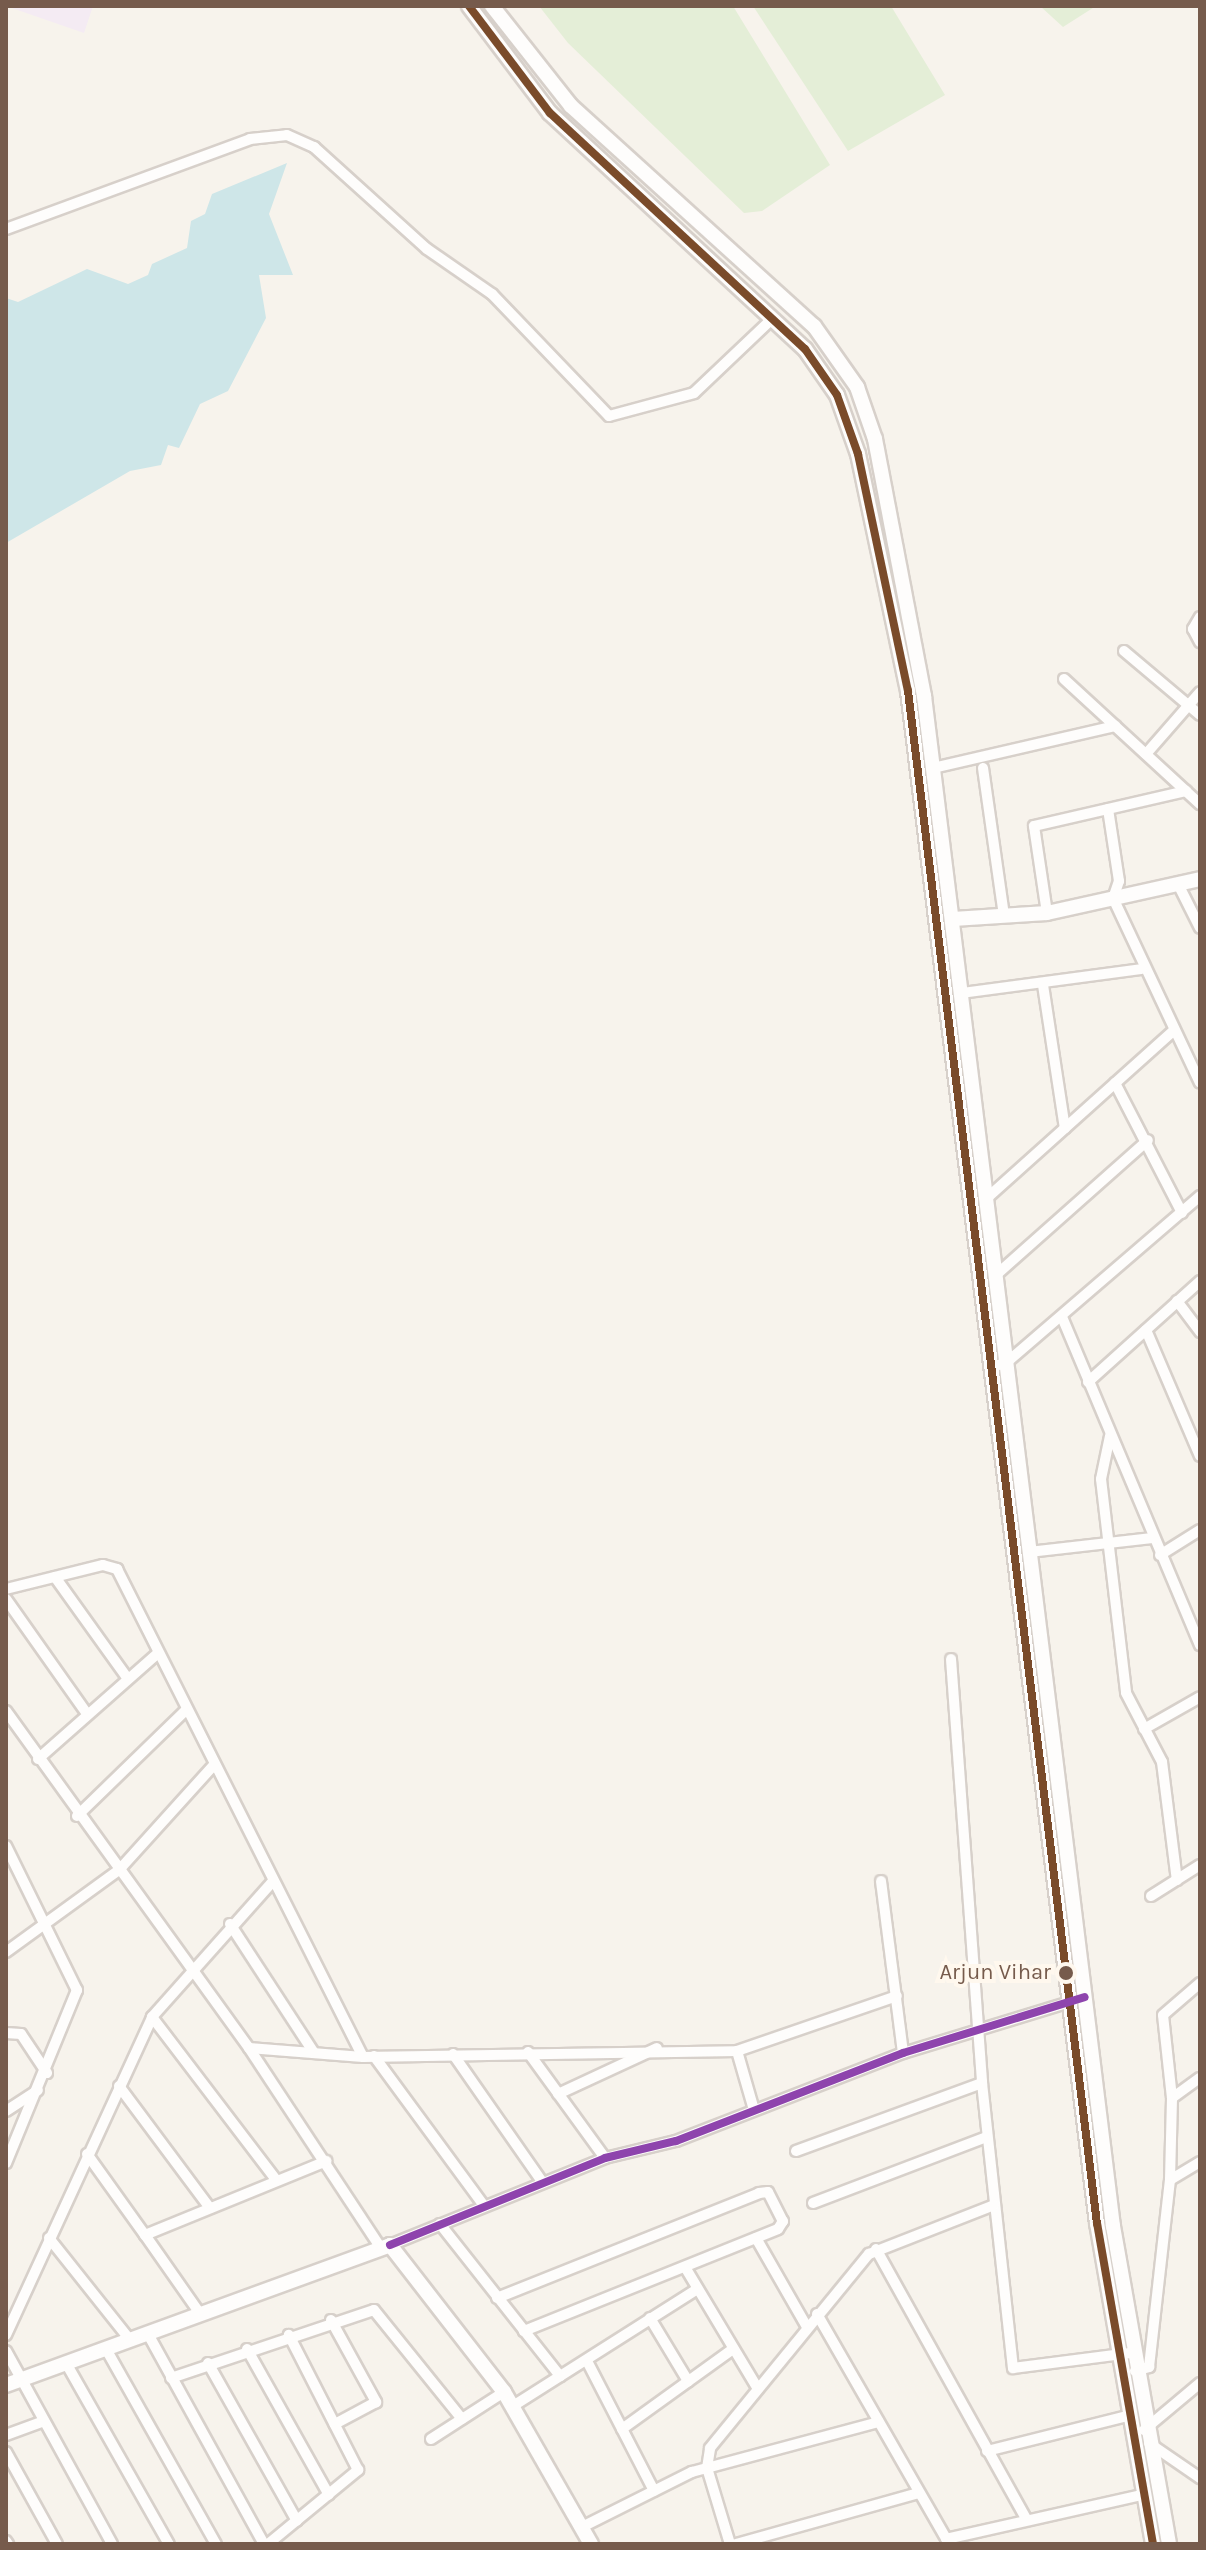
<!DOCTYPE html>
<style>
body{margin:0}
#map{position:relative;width:1206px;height:2550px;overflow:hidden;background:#f7f3ec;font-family:Karla,sans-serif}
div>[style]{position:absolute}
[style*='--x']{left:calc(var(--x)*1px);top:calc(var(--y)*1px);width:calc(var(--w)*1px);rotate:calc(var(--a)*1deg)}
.education>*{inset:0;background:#f4ebf3}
.green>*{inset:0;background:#e4eed7}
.water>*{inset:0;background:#cee6e8}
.roads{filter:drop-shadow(2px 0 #d7d0ca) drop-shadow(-2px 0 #d7d0ca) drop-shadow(0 2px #d7d0ca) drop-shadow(0 -2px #d7d0ca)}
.street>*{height:10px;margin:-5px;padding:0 5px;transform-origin:5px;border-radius:5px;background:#fefdfc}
.secondary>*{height:14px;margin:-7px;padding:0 7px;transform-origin:7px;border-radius:7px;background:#fefdfc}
.bus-1>*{height:8px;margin:-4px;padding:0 4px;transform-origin:4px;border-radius:4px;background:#7a4b2a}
.bus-2>*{height:8px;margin:-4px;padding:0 4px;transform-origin:4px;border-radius:4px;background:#8e44ad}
.dots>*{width:22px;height:22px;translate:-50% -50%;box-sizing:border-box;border:4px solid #fff8ee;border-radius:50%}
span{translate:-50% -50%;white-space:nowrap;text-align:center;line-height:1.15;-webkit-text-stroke:8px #fff8ee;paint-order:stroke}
.bus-label{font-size:22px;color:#765b4c}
.right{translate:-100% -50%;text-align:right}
.frame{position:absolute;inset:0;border:8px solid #765b4c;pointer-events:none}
</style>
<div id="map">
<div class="education">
<div style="clip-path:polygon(6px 6px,93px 6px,84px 33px)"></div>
</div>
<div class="green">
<div style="clip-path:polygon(539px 6px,733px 6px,830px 165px,762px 211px,744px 213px,568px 43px)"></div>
<div style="clip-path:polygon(753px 6px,891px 6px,945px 95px,848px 151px)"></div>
<div style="clip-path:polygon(1040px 6px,1096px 6px,1063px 27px)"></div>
</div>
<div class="water">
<div style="clip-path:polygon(287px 163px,269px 214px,293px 275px,259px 275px,266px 318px,228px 391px,200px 404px,179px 448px,168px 445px,161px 465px,130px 471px,6px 543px,6px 298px,18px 302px,87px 269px,128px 284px,148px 275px,152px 264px,187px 248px,191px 221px,205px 214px,212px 194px)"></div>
</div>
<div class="roads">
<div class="street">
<div style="--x:6;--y:229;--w:260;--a:-20.2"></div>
<div style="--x:250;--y:139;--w:37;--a:-6"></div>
<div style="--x:287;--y:135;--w:30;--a:24"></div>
<div style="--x:314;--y:147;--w:152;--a:42.1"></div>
<div style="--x:427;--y:249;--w:79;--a:34.7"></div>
<div style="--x:492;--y:294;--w:169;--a:46.2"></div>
<div style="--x:609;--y:416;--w:88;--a:-15.1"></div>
<div style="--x:694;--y:393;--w:109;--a:-43.5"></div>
<div style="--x:1200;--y:617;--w:14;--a:120"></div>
<div style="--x:1193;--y:629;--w:15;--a:62"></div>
<div style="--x:1124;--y:651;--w:99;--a:40.1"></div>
<div style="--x:1064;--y:679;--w:185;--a:42.6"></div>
<div style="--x:1146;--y:754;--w:82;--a:-48.9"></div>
<div style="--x:933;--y:768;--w:187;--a:-13"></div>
<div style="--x:983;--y:768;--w:149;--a:81.9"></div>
<div style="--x:1108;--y:809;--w:73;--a:81.3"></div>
<div style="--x:1119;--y:881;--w:18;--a:109"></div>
<div style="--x:1113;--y:898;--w:204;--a:64.8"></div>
<div style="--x:1178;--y:884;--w:49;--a:63.4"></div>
<div style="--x:1047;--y:913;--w:88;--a:-98.5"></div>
<div style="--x:1034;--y:826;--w:156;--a:-13"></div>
<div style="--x:1043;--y:985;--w:145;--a:81.3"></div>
<div style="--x:962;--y:993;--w:181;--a:-7.6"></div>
<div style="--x:1115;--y:1083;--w:146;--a:62.7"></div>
<div style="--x:987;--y:1198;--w:249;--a:-41.9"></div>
<div style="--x:996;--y:1275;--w:203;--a:-41.6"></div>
<div style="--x:1177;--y:1301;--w:39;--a:53"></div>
<div style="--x:1062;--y:1317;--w:356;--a:67.2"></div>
<div style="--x:1146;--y:1330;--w:137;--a:66.8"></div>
<div style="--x:991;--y:1367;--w:16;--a:-15"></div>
<div style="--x:1006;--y:1363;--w:256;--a:-40.7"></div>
<div style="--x:1088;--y:1382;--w:151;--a:-42"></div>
<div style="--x:1110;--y:1436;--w:44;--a:101.8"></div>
<div style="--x:1101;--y:1479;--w:215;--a:83.3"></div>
<div style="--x:1126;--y:1693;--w:78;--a:62.4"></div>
<div style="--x:1162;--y:1762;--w:119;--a:82.8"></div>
<div style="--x:1029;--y:1552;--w:124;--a:-6.5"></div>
<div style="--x:1160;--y:1555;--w:47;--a:-32"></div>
<div style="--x:55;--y:1577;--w:125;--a:54.4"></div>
<div style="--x:6;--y:1589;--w:100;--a:-13.9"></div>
<div style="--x:103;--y:1565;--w:15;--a:16"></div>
<div style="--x:117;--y:1569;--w:546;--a:63.25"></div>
<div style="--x:6;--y:1599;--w:141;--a:54.8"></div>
<div style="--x:951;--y:1659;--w:425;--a:85.8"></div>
<div style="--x:982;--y:2083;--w:287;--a:83.8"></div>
<div style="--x:1013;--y:2368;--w:118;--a:-7.3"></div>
<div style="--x:6;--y:1711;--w:415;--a:54.2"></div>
<div style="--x:249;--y:2048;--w:236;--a:56.6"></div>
<div style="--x:1144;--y:1729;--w:64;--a:-29.7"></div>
<div style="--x:38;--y:1759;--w:159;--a:-41.4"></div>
<div style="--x:77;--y:1816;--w:151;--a:-44.2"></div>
<div style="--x:6;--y:1846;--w:161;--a:63.8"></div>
<div style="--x:77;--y:1990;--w:187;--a:112.3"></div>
<div style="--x:881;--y:1881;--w:173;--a:82.7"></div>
<div style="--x:1151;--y:1896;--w:58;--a:-32.3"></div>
<div style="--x:230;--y:1924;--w:154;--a:56.9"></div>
<div style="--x:6;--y:1952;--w:140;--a:-36"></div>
<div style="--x:119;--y:1870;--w:140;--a:-47.9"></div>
<div style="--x:152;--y:2017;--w:205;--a:52.7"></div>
<div style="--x:6;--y:2033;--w:15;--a:4"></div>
<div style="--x:21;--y:2034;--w:47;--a:56.3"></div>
<div style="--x:249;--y:2048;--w:114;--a:4.5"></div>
<div style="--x:363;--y:2057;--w:374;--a:-0.9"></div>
<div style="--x:737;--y:2051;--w:169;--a:-19"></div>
<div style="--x:737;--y:2051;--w:61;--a:73.9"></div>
<div style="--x:528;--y:2052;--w:131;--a:54"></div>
<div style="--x:453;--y:2054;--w:157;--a:55.1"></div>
<div style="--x:374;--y:2056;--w:186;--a:53.7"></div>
<div style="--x:119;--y:2086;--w:152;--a:53.3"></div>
<div style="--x:558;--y:2094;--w:109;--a:-24.9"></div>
<div style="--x:1172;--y:2098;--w:34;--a:-36"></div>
<div style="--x:6;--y:2111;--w:38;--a:-33"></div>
<div style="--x:796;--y:2151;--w:198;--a:-20.1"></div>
<div style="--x:87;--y:2154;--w:100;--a:54.4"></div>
<div style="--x:1170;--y:2180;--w:35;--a:-31"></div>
<div style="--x:813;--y:2203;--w:186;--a:-20.8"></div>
<div style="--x:440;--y:2224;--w:194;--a:51.7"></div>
<div style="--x:49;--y:2238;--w:130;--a:51.5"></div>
<div style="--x:756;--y:2238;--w:103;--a:60.2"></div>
<div style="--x:390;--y:2245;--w:232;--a:-22"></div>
<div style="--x:605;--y:2158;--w:73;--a:-13.5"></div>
<div style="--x:676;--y:2141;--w:243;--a:-21.2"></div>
<div style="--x:903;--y:2053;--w:178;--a:-17"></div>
<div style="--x:876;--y:2249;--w:310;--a:60.9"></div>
<div style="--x:685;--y:2267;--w:142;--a:59.1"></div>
<div style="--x:497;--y:2298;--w:282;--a:-21.8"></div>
<div style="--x:759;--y:2193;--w:9;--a:-6"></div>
<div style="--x:768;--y:2192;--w:33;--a:63"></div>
<div style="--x:783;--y:2221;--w:9;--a:122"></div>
<div style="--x:778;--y:2229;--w:274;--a:158.1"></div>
<div style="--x:817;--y:2314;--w:265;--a:60.1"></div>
<div style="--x:201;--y:2315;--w:98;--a:-125"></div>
<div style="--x:145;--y:2235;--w:196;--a:-22.2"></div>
<div style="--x:650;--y:2318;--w:74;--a:58.9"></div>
<div style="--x:331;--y:2320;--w:94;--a:61.2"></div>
<div style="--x:376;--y:2402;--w:47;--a:151.8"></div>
<div style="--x:148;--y:2334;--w:240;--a:61.1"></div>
<div style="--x:6;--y:2335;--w:350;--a:-65.3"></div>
<div style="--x:152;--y:2017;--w:182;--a:-48.3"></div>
<div style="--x:106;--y:2349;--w:224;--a:60.6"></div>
<div style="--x:247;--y:2349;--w:167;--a:60.7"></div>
<div style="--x:6;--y:2351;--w:220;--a:61.2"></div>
<div style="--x:587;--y:2361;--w:146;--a:62.7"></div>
<div style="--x:66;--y:2363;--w:208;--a:60.4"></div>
<div style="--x:208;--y:2363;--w:181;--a:60.6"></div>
<div style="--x:1135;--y:2371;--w:15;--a:-16"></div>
<div style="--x:1149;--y:2367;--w:188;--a:-83.6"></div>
<div style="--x:1170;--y:2180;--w:82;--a:-88.6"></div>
<div style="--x:1172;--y:2098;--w:83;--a:-96.2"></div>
<div style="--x:1163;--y:2015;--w:49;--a:-40.9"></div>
<div style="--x:171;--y:2378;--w:214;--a:-18.5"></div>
<div style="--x:374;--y:2310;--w:140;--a:51.1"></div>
<div style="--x:513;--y:2406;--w:217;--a:-32.4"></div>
<div style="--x:622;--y:2429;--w:137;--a:-35.8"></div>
<div style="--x:1144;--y:2430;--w:73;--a:-40"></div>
<div style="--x:6;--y:2435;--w:40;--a:-20.2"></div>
<div style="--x:431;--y:2439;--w:87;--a:-32.8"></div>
<div style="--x:1149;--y:2443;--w:62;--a:34.5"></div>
<div style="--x:987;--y:2451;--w:144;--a:-14"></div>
<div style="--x:6;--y:2452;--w:105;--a:61"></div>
<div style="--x:584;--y:2526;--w:121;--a:-26.6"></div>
<div style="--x:692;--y:2472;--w:193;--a:-15"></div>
<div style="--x:946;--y:2539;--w:201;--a:-12.7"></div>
<div style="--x:6;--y:2541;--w:4;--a:56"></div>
<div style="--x:268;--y:2544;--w:117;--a:-39.4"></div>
<div style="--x:358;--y:2470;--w:152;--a:-117.1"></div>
<div style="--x:730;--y:2544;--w:79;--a:-106.8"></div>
<div style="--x:707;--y:2468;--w:20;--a:-81"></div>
<div style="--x:710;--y:2448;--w:251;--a:-50.7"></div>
<div style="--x:869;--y:2254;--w:134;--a:-21.4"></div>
<div style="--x:736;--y:2544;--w:190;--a:-15.6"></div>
</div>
<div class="secondary">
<div style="--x:469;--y:6;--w:134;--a:52.9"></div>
<div style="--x:550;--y:113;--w:347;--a:42.8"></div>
<div style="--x:805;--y:349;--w:56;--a:55.2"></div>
<div style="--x:837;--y:395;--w:63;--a:70.4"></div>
<div style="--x:858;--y:454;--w:242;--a:78.1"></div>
<div style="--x:908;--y:691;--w:1544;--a:82.97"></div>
<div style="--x:1097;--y:2223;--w:326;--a:80.1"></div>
<div style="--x:492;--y:6;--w:127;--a:51.7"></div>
<div style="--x:571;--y:106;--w:328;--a:42.2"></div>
<div style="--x:814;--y:326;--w:75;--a:54.8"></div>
<div style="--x:857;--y:387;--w:55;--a:70.9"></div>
<div style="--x:875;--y:439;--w:262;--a:79.2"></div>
<div style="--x:924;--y:696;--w:1542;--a:82.96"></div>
<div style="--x:1113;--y:2226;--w:323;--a:80"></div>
<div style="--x:953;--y:919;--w:94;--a:-3.7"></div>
<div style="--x:1047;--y:913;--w:157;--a:-12.5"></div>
<div style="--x:6;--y:2385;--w:409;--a:-20"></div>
<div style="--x:390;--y:2245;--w:186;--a:52.2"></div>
<div style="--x:504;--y:2392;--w:175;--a:60.2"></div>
</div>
</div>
<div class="bus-1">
<div style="--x:469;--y:6;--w:134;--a:52.9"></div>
<div style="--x:550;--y:113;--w:347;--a:42.8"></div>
<div style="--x:805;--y:349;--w:56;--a:55.2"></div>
<div style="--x:837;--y:395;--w:63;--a:70.4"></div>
<div style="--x:858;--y:454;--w:242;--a:78.1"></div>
<div style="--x:908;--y:691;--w:1544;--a:82.97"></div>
<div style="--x:1097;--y:2223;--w:326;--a:80.1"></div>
</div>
<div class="bus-2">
<div style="--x:390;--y:2245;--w:232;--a:-22"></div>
<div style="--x:605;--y:2158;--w:73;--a:-13.5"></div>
<div style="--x:676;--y:2141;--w:243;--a:-21.2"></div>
<div style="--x:903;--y:2053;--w:190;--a:-17.1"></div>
</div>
<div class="dots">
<div style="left:1066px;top:1973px;background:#765b4c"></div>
</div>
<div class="bus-label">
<span class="right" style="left:1051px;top:1973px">Arjun Vihar</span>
</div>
<div class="frame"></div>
</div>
